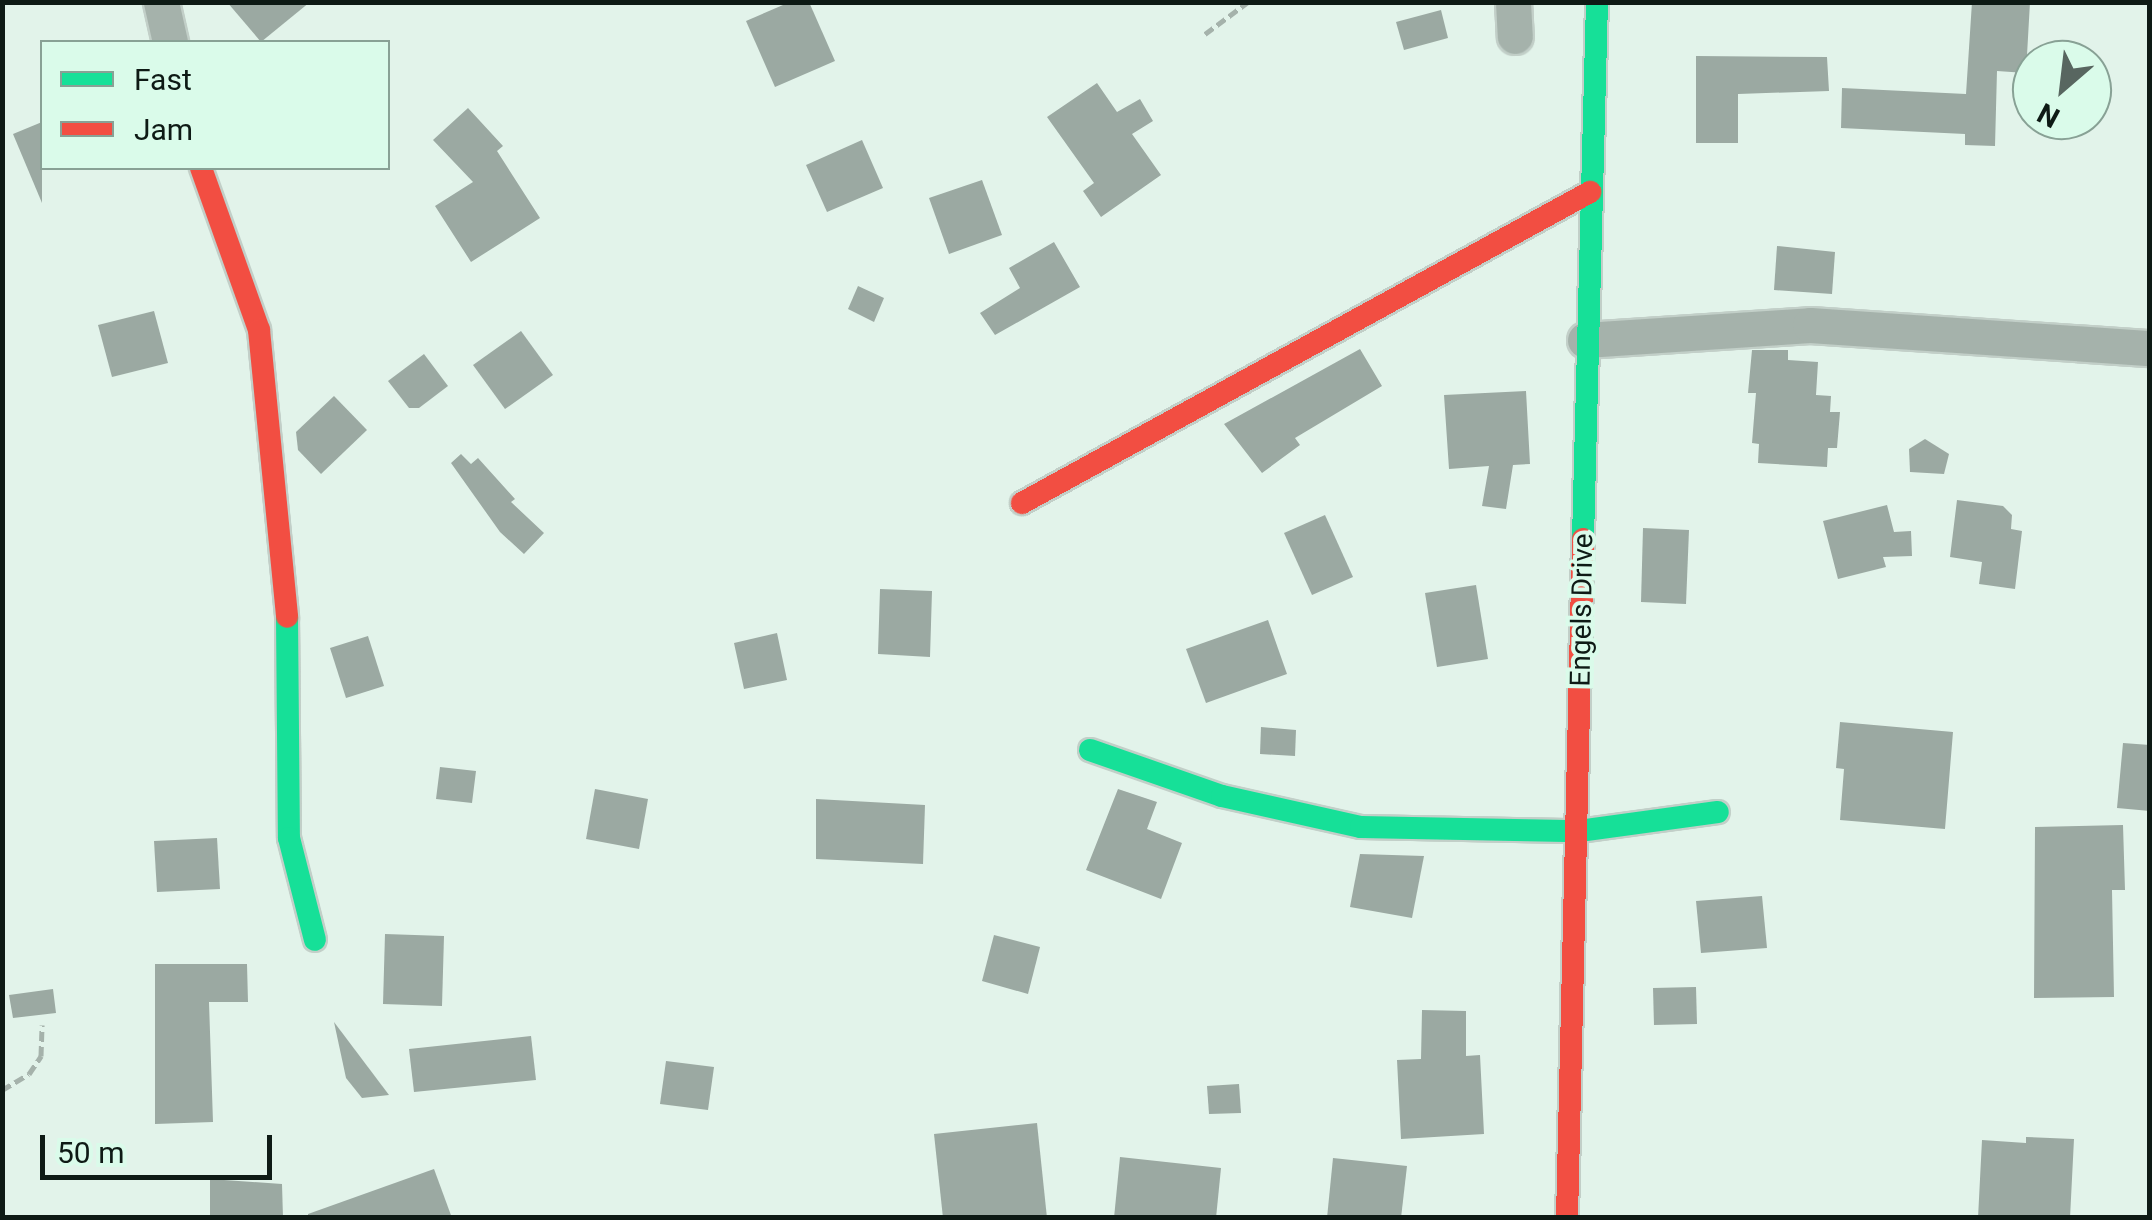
<!DOCTYPE html>
<style>
body{margin:0}
#map{position:relative;width:2152px;height:1220px;overflow:hidden;background:#e2f3ea;font-family:Roboto,sans-serif}
div>[style]{position:absolute}
[style*='--x']{left:calc(var(--x)*1px);top:calc(var(--y)*1px);width:calc(var(--w)*1px);rotate:calc(var(--a)*1deg)}
.building>*{inset:0;background:#9ba9a2}
.path>*{height:5px;margin-top:-2.5px;transform-origin:0;background:repeating-linear-gradient(90deg,#a5b2ab 0 10px,transparent 0 15px)}
.roads{filter:drop-shadow(2px 0 #c2cfc8) drop-shadow(-2px 0 #c2cfc8) drop-shadow(0 2px #c2cfc8) drop-shadow(0 -2px #c2cfc8)}
.street>*{height:35px;margin:-17.5px;padding:0 17.5px;transform-origin:17.5px;border-radius:17.5px;background:#a5b2ab}
.fast>*{height:22px;margin:-11px;padding:0 11px;transform-origin:11px;border-radius:11px;background:#16e098}
.jam>*{height:22px;margin:-11px;padding:0 11px;transform-origin:11px;border-radius:11px;background:#f24e42}
span{translate:-50% -50%;white-space:nowrap;text-align:center;line-height:1.15;-webkit-text-stroke:8px #dafbea;paint-order:stroke}
.street-label{font-size:28px;color:#0e1a15}
.frame{position:absolute;inset:0;border:5px solid #0e1a15;pointer-events:none}
.legend{position:absolute;left:40px;top:40px;width:350px;height:130px;box-sizing:border-box;background:#dafbea;border:2px solid #88a195;margin:0;padding:12px 18px;list-style:none;font-size:30px;color:#0e1a15}
.legend li{display:flex;align-items:center;gap:20px;height:50px}
.legend b{width:50px;border:2px solid #88a195}
.north{position:absolute;left:2012px;top:40px;width:100px;height:100px;box-sizing:border-box;background:#dafbea;border:2px solid #88a195;border-radius:50%;rotate:208deg;font-size:28px;font-weight:700;line-height:40px;text-align:center;color:#0e1a15}
.north::after{content:'';display:block;margin:auto;width:35px;height:45px;background:#586660;clip-path:polygon(50% 0,100% 100%,50% 72%,0 100%)}
.scale{position:absolute;left:40px;top:1135px;width:232px;height:45px;box-sizing:border-box;border:5px solid #0e1a15;border-top:0;padding-left:12px;font-size:30px;line-height:35px;white-space:nowrap;color:#0e1a15;-webkit-text-stroke:8px #dafbea;paint-order:stroke}
</style>
<div id="map">
<div class="building">
<div style="clip-path:polygon(227px 2px,310px 2px,261px 42px)"></div>
<div style="clip-path:polygon(790px 2px,809px 2px,835px 61px,775px 87px,746px 21px)"></div>
<div style="clip-path:polygon(1972px 2px,2030px 2px,2026px 73px,1997px 71px,1995px 146px,1965px 145px,1965px 134px,1841px 128px,1842px 88px,1966px 94px)"></div>
<div style="clip-path:polygon(1441px 10px,1448px 38px,1404px 50px,1396px 22px)"></div>
<div style="clip-path:polygon(1696px 56px,1827px 57px,1829px 91px,1738px 94px,1738px 143px,1696px 143px)"></div>
<div style="clip-path:polygon(1097px 83px,1117px 112px,1140px 99px,1153px 121px,1132px 134px,1161px 175px,1101px 217px,1083px 191px,1094px 183px,1047px 117px)"></div>
<div style="clip-path:polygon(468px 108px,503px 146px,497px 151px,540px 218px,471px 262px,435px 206px,473px 182px,433px 140px)"></div>
<div style="clip-path:polygon(42px 122px,42px 203px,13px 134px)"></div>
<div style="clip-path:polygon(862px 140px,883px 188px,827px 212px,806px 165px)"></div>
<div style="clip-path:polygon(982px 180px,1002px 235px,949px 254px,929px 198px)"></div>
<div style="clip-path:polygon(1054px 242px,1080px 287px,995px 335px,980px 313px,1020px 288px,1009px 268px)"></div>
<div style="clip-path:polygon(1777px 246px,1835px 252px,1832px 294px,1774px 290px)"></div>
<div style="clip-path:polygon(858px 286px,884px 298px,874px 322px,848px 309px)"></div>
<div style="clip-path:polygon(154px 311px,168px 363px,112px 377px,98px 325px)"></div>
<div style="clip-path:polygon(521px 331px,553px 375px,505px 409px,473px 365px)"></div>
<div style="clip-path:polygon(1360px 349px,1382px 386px,1295px 438px,1300px 445px,1262px 473px,1224px 424px)"></div>
<div style="clip-path:polygon(1752px 350px,1788px 350px,1788px 360px,1818px 362px,1816px 395px,1831px 396px,1830px 412px,1840px 412px,1837px 448px,1828px 448px,1827px 467px,1758px 463px,1759px 444px,1752px 443px,1756px 393px,1748px 393px)"></div>
<div style="clip-path:polygon(424px 354px,448px 386px,419px 408px,409px 408px,388px 381px)"></div>
<div style="clip-path:polygon(1526px 391px,1530px 464px,1513px 465px,1506px 509px,1482px 506px,1489px 466px,1449px 469px,1444px 395px)"></div>
<div style="clip-path:polygon(334px 396px,367px 430px,321px 474px,298px 450px,296px 432px)"></div>
<div style="clip-path:polygon(1925px 439px,1949px 454px,1944px 474px,1910px 472px,1909px 449px)"></div>
<div style="clip-path:polygon(461px 454px,471px 464px,478px 458px,515px 499px,511px 502px,544px 533px,524px 554px,500px 532px,451px 463px)"></div>
<div style="clip-path:polygon(1957px 500px,2003px 506px,2012px 515px,2011px 529px,2022px 531px,2015px 589px,1979px 584px,1982px 562px,1950px 557px)"></div>
<div style="clip-path:polygon(1887px 505px,1894px 532px,1911px 531px,1912px 556px,1883px 557px,1886px 567px,1838px 579px,1823px 521px)"></div>
<div style="clip-path:polygon(1325px 515px,1353px 577px,1312px 595px,1284px 533px)"></div>
<div style="clip-path:polygon(1643px 528px,1689px 530px,1686px 604px,1641px 602px)"></div>
<div style="clip-path:polygon(1476px 585px,1488px 659px,1437px 667px,1425px 593px)"></div>
<div style="clip-path:polygon(880px 589px,932px 591px,930px 657px,878px 654px)"></div>
<div style="clip-path:polygon(1268px 620px,1287px 674px,1206px 703px,1186px 649px)"></div>
<div style="clip-path:polygon(777px 633px,787px 680px,744px 689px,734px 643px)"></div>
<div style="clip-path:polygon(368px 636px,384px 686px,346px 698px,330px 648px)"></div>
<div style="clip-path:polygon(1840px 722px,1953px 732px,1945px 829px,1840px 820px,1844px 769px,1836px 768px)"></div>
<div style="clip-path:polygon(1261px 727px,1296px 730px,1295px 756px,1260px 754px)"></div>
<div style="clip-path:polygon(2123px 743px,2150px 745px,2150px 811px,2117px 808px)"></div>
<div style="clip-path:polygon(440px 767px,476px 771px,472px 803px,436px 799px)"></div>
<div style="clip-path:polygon(595px 789px,648px 799px,639px 849px,586px 839px)"></div>
<div style="clip-path:polygon(1118px 789px,1157px 802px,1147px 829px,1182px 843px,1161px 899px,1086px 870px)"></div>
<div style="clip-path:polygon(816px 799px,925px 805px,923px 864px,816px 859px)"></div>
<div style="clip-path:polygon(2123px 825px,2125px 890px,2112px 890px,2114px 997px,2034px 998px,2035px 827px)"></div>
<div style="clip-path:polygon(217px 838px,220px 889px,157px 892px,154px 841px)"></div>
<div style="clip-path:polygon(1360px 854px,1424px 856px,1412px 918px,1350px 907px)"></div>
<div style="clip-path:polygon(1762px 896px,1767px 948px,1701px 953px,1696px 901px)"></div>
<div style="clip-path:polygon(385px 934px,444px 936px,442px 1006px,383px 1004px)"></div>
<div style="clip-path:polygon(994px 935px,1040px 947px,1028px 994px,982px 981px)"></div>
<div style="clip-path:polygon(155px 964px,247px 964px,248px 1002px,209px 1002px,213px 1122px,155px 1124px)"></div>
<div style="clip-path:polygon(1696px 987px,1697px 1024px,1654px 1025px,1653px 988px)"></div>
<div style="clip-path:polygon(53px 989px,56px 1013px,13px 1018px,9px 995px)"></div>
<div style="clip-path:polygon(1422px 1010px,1466px 1011px,1466px 1056px,1480px 1055px,1484px 1134px,1401px 1139px,1397px 1060px,1421px 1059px)"></div>
<div style="clip-path:polygon(334px 1022px,389px 1095px,362px 1098px,346px 1078px)"></div>
<div style="clip-path:polygon(531px 1036px,536px 1080px,414px 1092px,409px 1049px)"></div>
<div style="clip-path:polygon(666px 1061px,714px 1067px,708px 1110px,660px 1104px)"></div>
<div style="clip-path:polygon(1239px 1084px,1241px 1113px,1209px 1114px,1207px 1086px)"></div>
<div style="clip-path:polygon(1037px 1123px,1047px 1218px,943px 1218px,934px 1134px)"></div>
<div style="clip-path:polygon(2026px 1137px,2074px 1139px,2070px 1218px,1978px 1218px,1982px 1140px,2026px 1143px)"></div>
<div style="clip-path:polygon(1120px 1157px,1221px 1168px,1216px 1218px,1114px 1218px)"></div>
<div style="clip-path:polygon(1333px 1158px,1407px 1166px,1401px 1218px,1327px 1218px)"></div>
<div style="clip-path:polygon(434px 1169px,452px 1218px,308px 1218px,308px 1214px)"></div>
<div style="clip-path:polygon(210px 1179px,282px 1184px,283px 1218px,210px 1218px)"></div>
</div>
<div class="path">
<div style="--x:1205;--y:34;--w:54;--a:-36.7"></div>
<div style="--x:2;--y:1090;--w:31;--a:-31"></div>
<div style="--x:29;--y:1074;--w:22;--a:-56"></div>
<div style="--x:41;--y:1056;--w:31;--a:-88"></div>
</div>
<div class="roads">
<div class="street">
<div style="--x:161;--y:2;--w:41;--a:77.3"></div>
<div style="--x:1513;--y:2;--w:34;--a:87"></div>
<div style="--x:1585;--y:340;--w:225;--a:-3.8"></div>
<div style="--x:1810;--y:325;--w:341;--a:3.9"></div>
</div>
<div class="fast">
<div style="--x:1583;--y:539;--w:537;--a:-88.51"></div>
<div style="--x:287;--y:617;--w:221;--a:89.5"></div>
<div style="--x:289;--y:838;--w:105;--a:75.7"></div>
<div style="--x:1090;--y:750;--w:140;--a:19.2"></div>
<div style="--x:1222;--y:796;--w:142;--a:12.6"></div>
<div style="--x:1361;--y:827;--w:218;--a:1.1"></div>
<div style="--x:1579;--y:831;--w:140;--a:-7.8"></div>
</div>
<div class="jam">
<div style="--x:201;--y:168;--w:172;--a:70.3"></div>
<div style="--x:259;--y:330;--w:288;--a:84.4"></div>
<div style="--x:1022;--y:503;--w:648;--a:-28.7"></div>
<div style="--x:1567;--y:1218;--w:679;--a:-88.65"></div>
</div>
</div>
<div class="street-label">
<span style="left:1582px;top:610px;rotate:-89deg">Engels Drive</span>
</div>
<div class="frame"></div>
<ul class="legend">
<li><b style="height:12px;background:#16e098"></b>Fast</li>
<li><b style="height:12px;background:#f24e42"></b>Jam</li>
</ul>
<div class="north">N</div>
<div class="scale">50 m</div>
</div>
